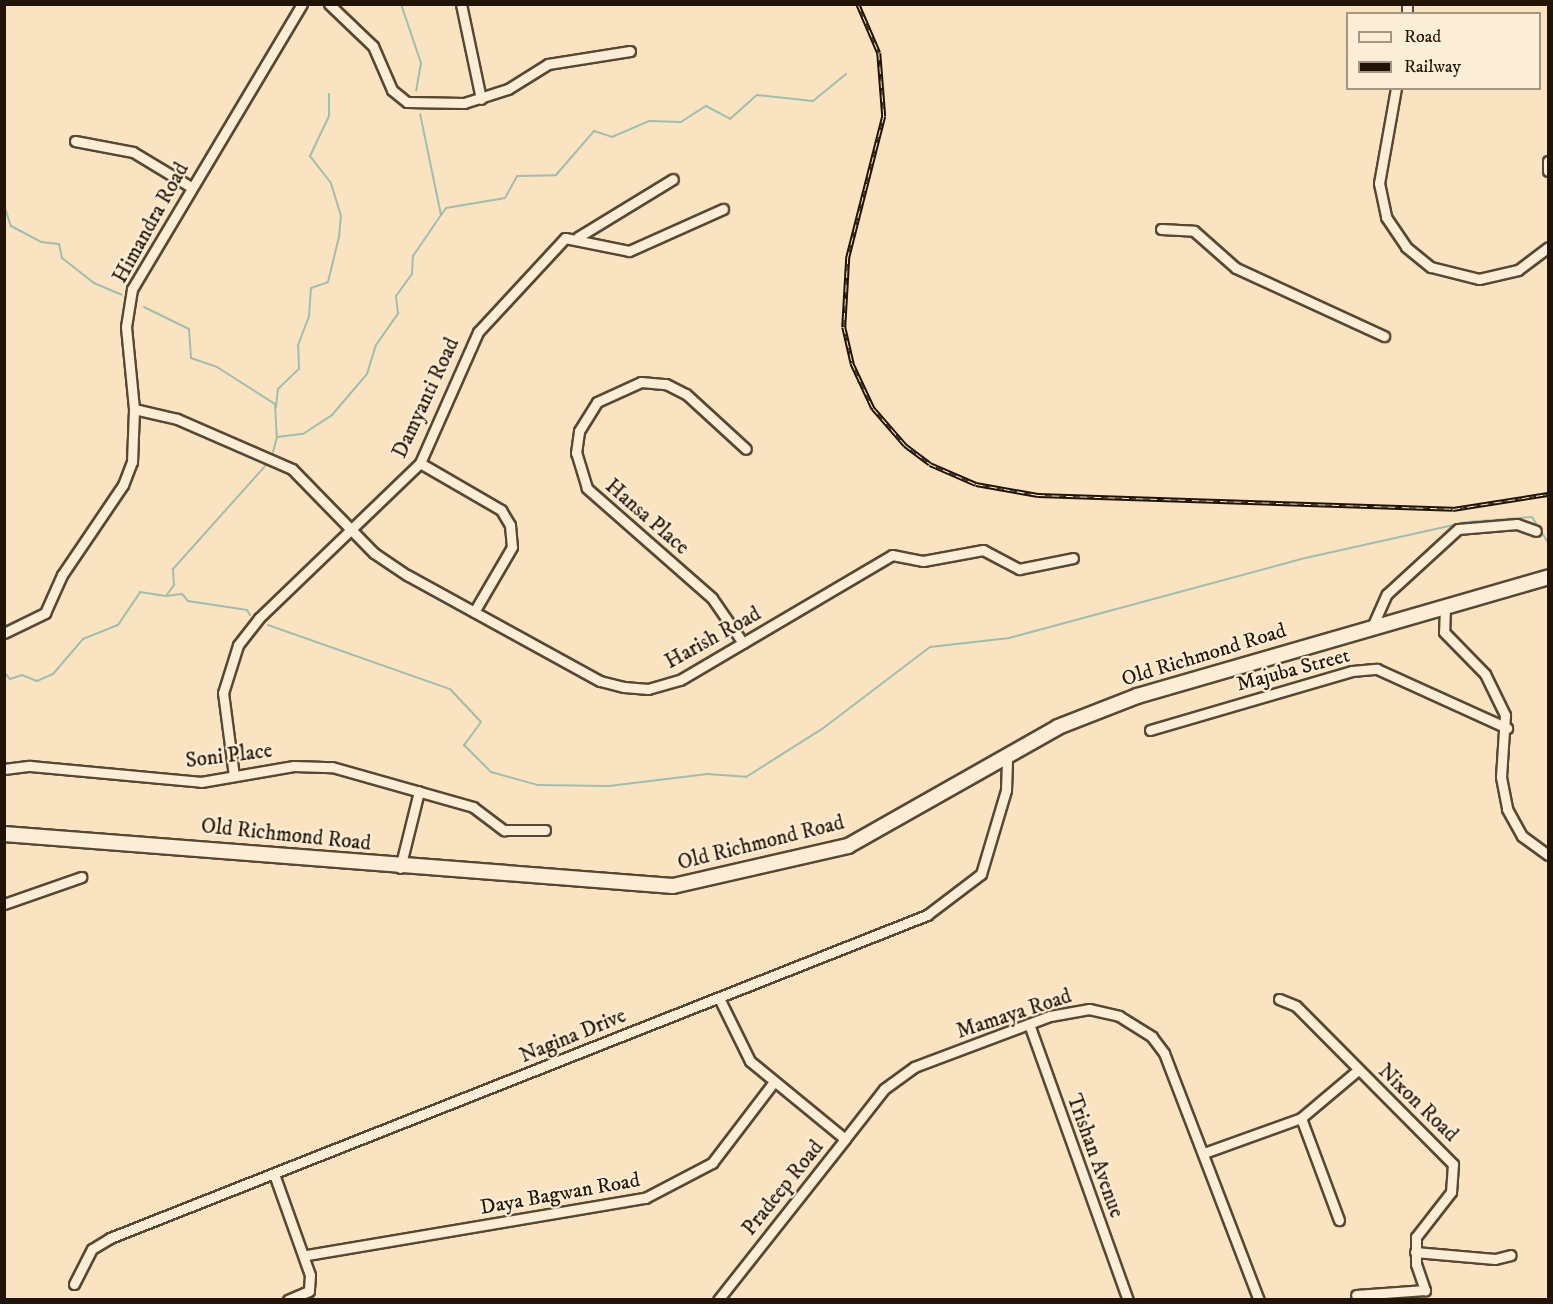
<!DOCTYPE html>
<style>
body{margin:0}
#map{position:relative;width:1553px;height:1304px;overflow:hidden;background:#fae3c0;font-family:"IM FELL DW Pica",serif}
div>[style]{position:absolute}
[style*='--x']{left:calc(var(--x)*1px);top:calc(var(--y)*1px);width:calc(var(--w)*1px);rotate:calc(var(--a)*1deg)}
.stream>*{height:2px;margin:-1px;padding:0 1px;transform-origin:1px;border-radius:1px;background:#9fbeae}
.roads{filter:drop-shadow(2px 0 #574834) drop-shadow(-2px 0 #574834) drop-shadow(0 2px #574834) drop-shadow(0 -2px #574834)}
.street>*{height:9px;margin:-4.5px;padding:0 4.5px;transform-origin:4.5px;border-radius:4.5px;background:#fcedd6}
.secondary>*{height:14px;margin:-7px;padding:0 7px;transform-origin:7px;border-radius:7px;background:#fcedd6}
.rail>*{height:4.5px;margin-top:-2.25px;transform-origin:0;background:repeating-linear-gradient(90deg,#fcedd6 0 7px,#211406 0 14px);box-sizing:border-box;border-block:2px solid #211406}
span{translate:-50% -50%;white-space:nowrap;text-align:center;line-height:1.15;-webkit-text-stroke:4.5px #fcedd6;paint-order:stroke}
.street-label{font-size:21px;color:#211406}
.frame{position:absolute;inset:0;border:6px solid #211406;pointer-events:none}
.legend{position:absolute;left:1346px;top:12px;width:195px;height:78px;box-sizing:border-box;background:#fcedd6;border:2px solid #a49683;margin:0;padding:8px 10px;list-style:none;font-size:18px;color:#211406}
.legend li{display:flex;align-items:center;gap:12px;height:30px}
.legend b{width:30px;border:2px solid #a49683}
</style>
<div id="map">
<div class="stream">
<div style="--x:401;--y:4;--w:62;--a:71.3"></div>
<div style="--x:421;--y:63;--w:28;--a:100"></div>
<div style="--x:4;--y:205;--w:22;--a:72"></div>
<div style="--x:11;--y:226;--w:34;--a:28"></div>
<div style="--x:41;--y:242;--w:18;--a:6"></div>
<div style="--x:59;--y:244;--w:14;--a:78"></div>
<div style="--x:62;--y:258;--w:41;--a:38"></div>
<div style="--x:94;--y:283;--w:30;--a:23"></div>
<div style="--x:441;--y:215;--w:9;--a:-54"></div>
<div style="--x:446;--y:208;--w:60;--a:-9.6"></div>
<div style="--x:505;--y:198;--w:25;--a:-61"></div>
<div style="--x:517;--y:176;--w:39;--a:-1"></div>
<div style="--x:556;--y:175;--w:58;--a:-49.2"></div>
<div style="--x:594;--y:131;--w:19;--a:18"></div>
<div style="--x:612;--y:137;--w:40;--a:-23.4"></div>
<div style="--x:649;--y:121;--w:32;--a:2"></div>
<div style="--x:681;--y:122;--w:30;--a:-33"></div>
<div style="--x:706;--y:106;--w:27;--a:28"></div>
<div style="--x:730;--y:119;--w:36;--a:-42"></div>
<div style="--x:757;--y:95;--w:56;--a:6.1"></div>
<div style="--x:813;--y:101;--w:43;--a:-39.3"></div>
<div style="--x:144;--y:307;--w:50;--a:26.1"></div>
<div style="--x:189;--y:329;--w:29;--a:86"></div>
<div style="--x:191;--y:358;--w:28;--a:19"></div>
<div style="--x:217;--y:367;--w:69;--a:32.5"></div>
<div style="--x:275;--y:404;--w:33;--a:87"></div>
<div style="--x:276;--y:407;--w:18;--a:-84"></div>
<div style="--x:278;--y:389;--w:29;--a:-44"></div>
<div style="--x:299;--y:369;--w:24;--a:-92"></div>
<div style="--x:298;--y:345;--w:31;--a:-69"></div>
<div style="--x:309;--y:316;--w:28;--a:-86"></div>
<div style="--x:311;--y:288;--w:18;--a:-19"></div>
<div style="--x:328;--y:282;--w:46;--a:-76.3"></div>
<div style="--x:339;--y:237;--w:21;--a:-85"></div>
<div style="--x:341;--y:216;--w:34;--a:-107"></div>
<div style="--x:331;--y:183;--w:34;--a:-128"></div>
<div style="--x:310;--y:156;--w:44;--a:-64.6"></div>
<div style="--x:329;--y:116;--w:22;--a:-90"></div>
<div style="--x:273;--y:452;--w:16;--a:-75"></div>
<div style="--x:277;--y:437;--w:26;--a:-7"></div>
<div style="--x:303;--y:434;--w:35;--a:-33"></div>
<div style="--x:332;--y:415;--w:54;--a:-49.5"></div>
<div style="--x:367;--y:374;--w:30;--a:-73"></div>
<div style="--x:376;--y:345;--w:39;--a:-55"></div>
<div style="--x:398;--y:313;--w:17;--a:-97"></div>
<div style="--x:396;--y:296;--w:27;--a:-54"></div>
<div style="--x:412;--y:274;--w:18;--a:-87"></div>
<div style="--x:413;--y:256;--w:50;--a:-55.7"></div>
<div style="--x:441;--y:215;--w:103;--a:-101.7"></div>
<div style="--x:166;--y:596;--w:16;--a:-7"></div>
<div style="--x:182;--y:594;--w:9;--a:49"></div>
<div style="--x:188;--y:601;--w:60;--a:8.7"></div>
<div style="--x:247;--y:610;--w:6;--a:59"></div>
<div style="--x:268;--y:625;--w:193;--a:19.4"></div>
<div style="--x:450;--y:689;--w:45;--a:46.8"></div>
<div style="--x:481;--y:722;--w:29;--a:126"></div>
<div style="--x:464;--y:745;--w:38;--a:45"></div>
<div style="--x:491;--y:772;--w:49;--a:15.5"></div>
<div style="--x:538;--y:785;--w:71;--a:0.8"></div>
<div style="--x:609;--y:786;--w:99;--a:-7"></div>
<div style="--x:707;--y:774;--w:39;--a:4"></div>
<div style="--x:746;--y:777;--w:90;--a:-32.3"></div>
<div style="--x:822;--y:729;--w:136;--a:-37.2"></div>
<div style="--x:930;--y:647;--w:80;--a:-6.5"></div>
<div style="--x:1009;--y:638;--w:302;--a:-15.1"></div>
<div style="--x:1301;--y:559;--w:170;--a:-12.6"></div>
<div style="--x:1467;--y:522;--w:65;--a:-4.4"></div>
<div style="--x:1532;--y:517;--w:31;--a:58"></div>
<div style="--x:4;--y:672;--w:9;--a:49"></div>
<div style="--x:10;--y:679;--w:13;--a:-18"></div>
<div style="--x:22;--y:675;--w:16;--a:22"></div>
<div style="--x:37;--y:681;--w:17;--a:-24"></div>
<div style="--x:53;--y:674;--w:46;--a:-49.4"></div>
<div style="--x:83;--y:639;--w:38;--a:-22"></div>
<div style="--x:118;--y:625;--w:40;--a:-56"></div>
<div style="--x:140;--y:592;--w:26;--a:9"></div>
<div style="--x:166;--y:596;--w:14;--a:-54"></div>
<div style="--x:174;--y:585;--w:16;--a:-94"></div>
<div style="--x:173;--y:569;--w:140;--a:-48.2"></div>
</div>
<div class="roads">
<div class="street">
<div style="--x:302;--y:4;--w:332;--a:120.8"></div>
<div style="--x:132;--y:289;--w:38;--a:99"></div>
<div style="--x:126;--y:327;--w:82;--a:84.4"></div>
<div style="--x:134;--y:409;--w:44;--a:13.1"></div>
<div style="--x:177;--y:419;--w:125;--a:23.5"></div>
<div style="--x:292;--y:469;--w:117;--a:45.7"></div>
<div style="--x:374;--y:553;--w:40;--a:34"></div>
<div style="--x:407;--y:575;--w:220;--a:28.8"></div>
<div style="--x:600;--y:681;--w:25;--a:14"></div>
<div style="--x:624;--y:687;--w:24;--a:5"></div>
<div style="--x:648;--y:689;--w:33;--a:-16"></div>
<div style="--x:680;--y:680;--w:246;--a:-30.5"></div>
<div style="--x:892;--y:555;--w:32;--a:11"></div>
<div style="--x:923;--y:561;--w:61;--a:-10.4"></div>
<div style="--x:983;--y:550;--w:41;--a:27.8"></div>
<div style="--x:1019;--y:569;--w:55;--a:-11.5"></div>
<div style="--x:329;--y:4;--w:61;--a:43.7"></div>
<div style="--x:373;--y:46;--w:48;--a:66.6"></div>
<div style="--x:392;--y:90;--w:19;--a:39"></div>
<div style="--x:407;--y:102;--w:57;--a:1"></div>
<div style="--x:464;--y:103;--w:46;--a:-17.7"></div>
<div style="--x:508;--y:89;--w:47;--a:-32"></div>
<div style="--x:548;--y:64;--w:83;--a:-9"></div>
<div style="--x:461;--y:4;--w:97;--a:78.1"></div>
<div style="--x:1407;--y:4;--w:10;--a:90"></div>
<div style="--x:1396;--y:88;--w:97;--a:100.1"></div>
<div style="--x:1379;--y:183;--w:35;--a:78"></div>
<div style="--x:1386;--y:217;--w:36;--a:56"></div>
<div style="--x:1406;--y:247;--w:32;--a:39"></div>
<div style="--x:1431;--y:267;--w:49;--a:14"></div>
<div style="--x:1479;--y:279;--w:40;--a:-13"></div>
<div style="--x:1518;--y:270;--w:38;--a:-37"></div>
<div style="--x:75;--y:141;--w:59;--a:10.7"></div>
<div style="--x:133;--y:152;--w:68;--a:31.1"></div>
<div style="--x:1548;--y:161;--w:10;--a:90"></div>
<div style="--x:1161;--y:229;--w:33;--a:3"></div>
<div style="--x:1194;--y:231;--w:56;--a:41.4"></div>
<div style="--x:1236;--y:268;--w:163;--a:24.7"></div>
<div style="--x:578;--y:237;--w:111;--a:-31.4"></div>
<div style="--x:420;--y:463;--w:94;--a:30.1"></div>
<div style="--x:501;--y:510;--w:17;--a:59"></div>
<div style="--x:510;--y:525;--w:22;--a:85"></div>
<div style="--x:512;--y:547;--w:75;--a:120.3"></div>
<div style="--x:1445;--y:607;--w:25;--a:92"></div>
<div style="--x:1444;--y:632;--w:59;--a:45.7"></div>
<div style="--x:1485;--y:674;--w:46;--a:64"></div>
<div style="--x:1505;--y:715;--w:62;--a:93.7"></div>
<div style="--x:1501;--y:777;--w:33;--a:79"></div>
<div style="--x:1507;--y:809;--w:31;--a:61"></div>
<div style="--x:1522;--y:836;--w:32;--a:36"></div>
<div style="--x:1372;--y:627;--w:36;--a:-66"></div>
<div style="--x:1387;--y:594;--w:96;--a:-42.5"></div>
<div style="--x:1458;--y:529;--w:59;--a:-4.8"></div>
<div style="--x:1517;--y:524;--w:20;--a:20"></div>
<div style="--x:4;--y:633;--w:46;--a:-26"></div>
<div style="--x:45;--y:613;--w:42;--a:-65.9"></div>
<div style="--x:62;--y:575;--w:109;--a:-55.9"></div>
<div style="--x:123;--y:485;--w:25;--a:-69"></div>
<div style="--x:132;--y:462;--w:53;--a:-87.8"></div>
<div style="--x:743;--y:643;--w:55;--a:-124.6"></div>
<div style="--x:712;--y:598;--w:167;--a:-138.7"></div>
<div style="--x:587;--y:488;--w:37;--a:-107"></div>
<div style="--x:576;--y:453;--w:22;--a:-82"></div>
<div style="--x:579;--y:431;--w:34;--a:-58"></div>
<div style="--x:597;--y:402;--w:48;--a:-24.4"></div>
<div style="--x:641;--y:382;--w:25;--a:5"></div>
<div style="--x:666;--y:384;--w:22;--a:27"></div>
<div style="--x:686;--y:394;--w:81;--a:42.5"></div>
<div style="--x:1150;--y:730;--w:210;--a:-16.3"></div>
<div style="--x:1352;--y:671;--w:25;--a:-5"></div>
<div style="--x:1377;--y:669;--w:143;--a:24.4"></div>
<div style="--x:4;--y:769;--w:26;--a:-7"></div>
<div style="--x:30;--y:766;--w:172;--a:5.3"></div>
<div style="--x:201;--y:782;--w:94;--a:-9.8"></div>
<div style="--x:294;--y:766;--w:38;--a:2"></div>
<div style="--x:332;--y:767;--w:147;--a:15.8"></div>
<div style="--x:473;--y:807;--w:39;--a:37"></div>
<div style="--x:504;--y:830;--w:41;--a:0"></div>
<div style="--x:234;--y:776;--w:84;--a:-97.5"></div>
<div style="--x:223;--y:693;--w:50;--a:-72.6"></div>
<div style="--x:238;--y:645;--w:34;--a:-52"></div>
<div style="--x:259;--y:618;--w:223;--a:-43.9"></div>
<div style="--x:420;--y:463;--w:143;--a:-66.1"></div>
<div style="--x:478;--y:332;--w:128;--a:-47.2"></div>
<div style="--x:565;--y:238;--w:65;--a:11.5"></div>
<div style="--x:629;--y:251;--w:103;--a:-24.1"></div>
<div style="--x:400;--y:868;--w:79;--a:-76.1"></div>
<div style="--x:4;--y:904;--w:82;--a:-19.3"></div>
<div style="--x:1279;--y:999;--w:18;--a:22"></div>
<div style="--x:1296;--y:1006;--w:223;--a:45.2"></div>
<div style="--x:1453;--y:1164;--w:28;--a:94"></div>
<div style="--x:1451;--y:1192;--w:57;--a:127.9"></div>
<div style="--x:1416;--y:1237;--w:27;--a:90"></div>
<div style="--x:1416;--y:1264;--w:28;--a:71"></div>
<div style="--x:1425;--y:1290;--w:69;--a:175.9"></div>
<div style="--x:1029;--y:1024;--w:293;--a:70.3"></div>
<div style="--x:1301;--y:1118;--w:109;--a:69.6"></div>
<div style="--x:845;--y:1139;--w:63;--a:-52"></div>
<div style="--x:884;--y:1089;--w:37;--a:-36"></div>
<div style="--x:914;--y:1067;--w:145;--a:-20.6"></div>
<div style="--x:1050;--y:1016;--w:40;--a:-10"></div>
<div style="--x:1089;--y:1009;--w:31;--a:13"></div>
<div style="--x:1119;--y:1016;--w:39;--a:32"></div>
<div style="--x:1152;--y:1037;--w:20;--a:53"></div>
<div style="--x:1164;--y:1053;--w:265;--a:69"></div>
<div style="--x:1204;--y:1153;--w:103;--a:-19.8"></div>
<div style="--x:1301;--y:1118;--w:75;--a:-40.1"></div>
<div style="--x:274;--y:1174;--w:107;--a:70.4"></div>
<div style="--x:310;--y:1275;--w:16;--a:94"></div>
<div style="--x:309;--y:1291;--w:23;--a:157"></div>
<div style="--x:1415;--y:1252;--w:80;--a:5"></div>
<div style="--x:1495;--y:1259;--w:16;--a:-14"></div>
<div style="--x:307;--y:1255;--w:343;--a:-9.6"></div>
<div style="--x:645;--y:1198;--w:76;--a:-27.6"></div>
<div style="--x:712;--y:1163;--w:101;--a:-52.7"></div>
<div style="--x:74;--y:1284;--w:39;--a:-63"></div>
<div style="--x:92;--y:1249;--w:21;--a:-31"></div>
<div style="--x:110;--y:1238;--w:879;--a:-21.57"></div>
<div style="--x:927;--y:915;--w:68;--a:-37.2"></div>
<div style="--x:981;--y:874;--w:88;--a:-73.4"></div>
<div style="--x:1006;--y:790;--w:35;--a:-88"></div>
<div style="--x:718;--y:1300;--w:205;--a:-51.7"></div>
<div style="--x:845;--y:1139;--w:123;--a:-140.6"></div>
<div style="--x:750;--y:1061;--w:70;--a:-116.2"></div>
</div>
<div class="secondary">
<div style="--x:4;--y:834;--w:671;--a:4.44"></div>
<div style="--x:673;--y:886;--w:180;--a:-12.9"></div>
<div style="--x:848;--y:846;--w:241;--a:-29.5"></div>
<div style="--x:1058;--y:727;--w:85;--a:-21.4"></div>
<div style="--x:1137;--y:696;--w:428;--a:-16.1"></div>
</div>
</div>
<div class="rail">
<div style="--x:858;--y:4;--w:53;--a:66.8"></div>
<div style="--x:879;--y:53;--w:63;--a:85.5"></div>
<div style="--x:884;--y:116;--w:146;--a:104.3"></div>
<div style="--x:848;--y:257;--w:70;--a:93.3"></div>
<div style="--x:844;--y:327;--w:37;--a:77"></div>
<div style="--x:852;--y:363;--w:50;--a:65"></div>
<div style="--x:873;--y:408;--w:49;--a:49.1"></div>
<div style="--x:905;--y:445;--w:31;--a:37"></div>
<div style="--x:930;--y:464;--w:50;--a:23.5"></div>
<div style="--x:976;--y:484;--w:63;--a:10.1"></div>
<div style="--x:1038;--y:495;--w:415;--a:1.9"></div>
<div style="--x:1453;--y:509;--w:96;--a:-9"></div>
</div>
<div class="street-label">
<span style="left:151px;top:223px;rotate:-61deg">Himandra Road</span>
<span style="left:426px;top:398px;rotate:-65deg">Damyanti Road</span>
<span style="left:647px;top:517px;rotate:41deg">Hansa Place</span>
<span style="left:713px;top:638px;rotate:-29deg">Harish Road</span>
<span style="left:1204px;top:655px;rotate:-17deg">Old Richmond Road</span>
<span style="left:1293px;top:670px;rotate:-15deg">Majuba Street</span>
<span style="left:229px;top:756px;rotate:-7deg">Soni Place</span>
<span style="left:286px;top:835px;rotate:6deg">Old Richmond Road</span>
<span style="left:761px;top:843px;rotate:-14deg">Old Richmond Road</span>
<span style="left:1014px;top:1014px;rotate:-18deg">Mamaya Road</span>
<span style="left:573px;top:1036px;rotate:-22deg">Nagina Drive</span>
<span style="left:1418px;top:1103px;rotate:44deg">Nixon Road</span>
<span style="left:1095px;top:1156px;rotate:70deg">Trishan Avenue</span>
<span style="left:783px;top:1188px;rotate:-51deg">Pradeep Road</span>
<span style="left:560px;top:1194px;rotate:-10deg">Daya Bagwan Road</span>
</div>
<div class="frame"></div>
<ul class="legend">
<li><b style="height:8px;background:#fcedd6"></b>Road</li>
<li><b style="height:8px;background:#211406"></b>Railway</li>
</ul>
</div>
